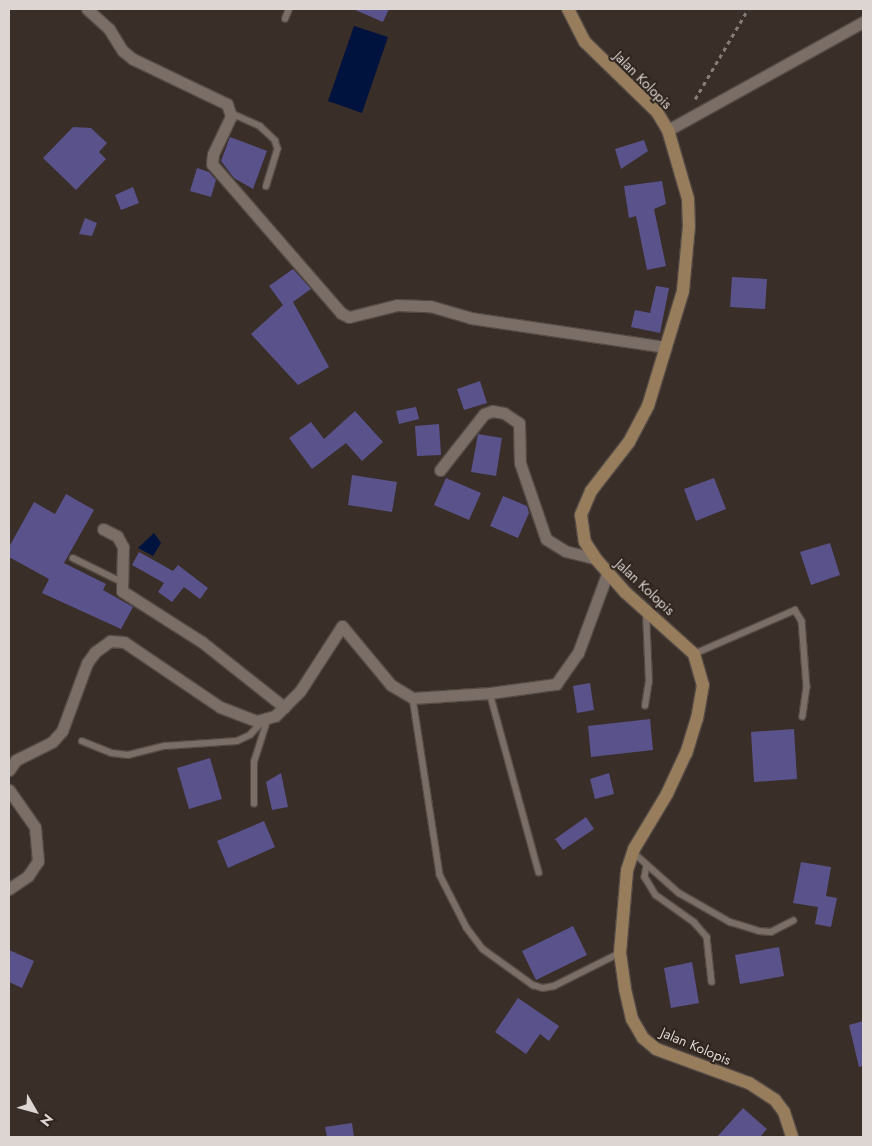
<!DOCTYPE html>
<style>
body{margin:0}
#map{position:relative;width:872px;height:1146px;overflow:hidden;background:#392e28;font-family:Jost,sans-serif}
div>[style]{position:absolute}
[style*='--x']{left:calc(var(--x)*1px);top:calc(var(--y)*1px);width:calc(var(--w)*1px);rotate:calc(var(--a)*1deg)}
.water>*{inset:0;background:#00133f}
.building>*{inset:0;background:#5a528b}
.path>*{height:2.5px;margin-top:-1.25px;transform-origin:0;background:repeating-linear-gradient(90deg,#867d78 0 4px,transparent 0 8px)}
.roads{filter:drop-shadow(1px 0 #554b46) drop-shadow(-1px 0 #554b46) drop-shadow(0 1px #554b46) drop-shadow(0 -1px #554b46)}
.lane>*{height:5.5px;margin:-2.75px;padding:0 2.75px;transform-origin:2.75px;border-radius:2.75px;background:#7a6e67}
.street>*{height:11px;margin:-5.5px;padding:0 5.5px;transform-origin:5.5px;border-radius:5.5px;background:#7a6e67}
.secondary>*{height:12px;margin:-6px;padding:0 6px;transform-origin:6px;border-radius:6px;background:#977d5b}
span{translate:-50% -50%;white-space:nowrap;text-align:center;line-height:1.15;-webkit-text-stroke:4px #2f241e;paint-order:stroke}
.street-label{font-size:14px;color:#dcd5d1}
.frame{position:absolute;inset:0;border:10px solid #dcd5d1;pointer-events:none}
.north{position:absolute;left:10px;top:1086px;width:50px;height:50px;-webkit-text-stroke:4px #2f241e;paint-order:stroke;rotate:128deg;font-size:14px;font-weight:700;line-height:20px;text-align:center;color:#dcd5d1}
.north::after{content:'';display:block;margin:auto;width:18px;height:22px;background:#dcd5d1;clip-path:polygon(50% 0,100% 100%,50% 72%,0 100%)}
</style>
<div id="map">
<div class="water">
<div style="clip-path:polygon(354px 26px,388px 37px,362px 113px,328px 101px)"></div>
<div style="clip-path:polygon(154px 533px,161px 543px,153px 556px,138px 548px)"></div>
</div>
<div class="building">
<div style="clip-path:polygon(353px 9px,389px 9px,383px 22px)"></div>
<div style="clip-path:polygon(73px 127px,91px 128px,107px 143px,99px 152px,106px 159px,76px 190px,43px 158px)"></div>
<div style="clip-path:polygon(230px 137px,267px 151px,253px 189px,234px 178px,221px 161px)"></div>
<div style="clip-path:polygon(644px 140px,648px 151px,621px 169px,615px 149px)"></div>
<div style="clip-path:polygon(197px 168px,209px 172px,216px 180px,211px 197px,190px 191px)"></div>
<div style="clip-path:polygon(662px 181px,666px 204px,654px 209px,666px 266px,647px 270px,636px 216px,629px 218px,624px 186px)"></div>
<div style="clip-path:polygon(133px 187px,139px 203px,121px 210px,115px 195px)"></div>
<div style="clip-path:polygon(85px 218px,97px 223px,92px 236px,79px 234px)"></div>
<div style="clip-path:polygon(293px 269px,311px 289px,293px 302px,329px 367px,298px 385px,251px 334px,283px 305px,269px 286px)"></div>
<div style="clip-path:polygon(732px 277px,767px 279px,765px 309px,730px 307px)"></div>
<div style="clip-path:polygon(656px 286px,669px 288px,660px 333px,631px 327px,635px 310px,650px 313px)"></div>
<div style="clip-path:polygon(480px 381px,487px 403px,464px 410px,457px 389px)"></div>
<div style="clip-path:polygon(416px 407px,419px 419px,399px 424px,396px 411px)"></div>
<div style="clip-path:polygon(355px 411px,383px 442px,362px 461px,346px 443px,312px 469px,289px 438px,311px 422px,324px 439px)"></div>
<div style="clip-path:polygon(439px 424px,441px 455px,417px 456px,415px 426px)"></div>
<div style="clip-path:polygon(478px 434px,502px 438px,496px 476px,471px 472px)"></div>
<div style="clip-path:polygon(352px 475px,397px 482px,392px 512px,348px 505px)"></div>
<div style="clip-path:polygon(446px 478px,481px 493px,469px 520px,434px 505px)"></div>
<div style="clip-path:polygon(714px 478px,726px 509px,696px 521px,684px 489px)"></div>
<div style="clip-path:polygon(66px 494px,94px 510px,64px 563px,106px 584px,103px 590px,133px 607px,121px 629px,42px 593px,49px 579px,9px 557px,9px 547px,34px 502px,55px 514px)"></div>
<div style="clip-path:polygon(503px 496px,527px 506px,529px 513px,518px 538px,490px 526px)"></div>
<div style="clip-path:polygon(830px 543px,840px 575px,811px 585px,800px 552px)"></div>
<div style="clip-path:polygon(139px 552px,173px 571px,178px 565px,208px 588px,200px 599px,184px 587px,172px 602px,158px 592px,164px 583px,132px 565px)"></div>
<div style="clip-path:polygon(590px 683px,594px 710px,577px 713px,573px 686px)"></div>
<div style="clip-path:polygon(650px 719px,653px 750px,591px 757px,588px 726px)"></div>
<div style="clip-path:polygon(794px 729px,797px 779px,754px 782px,751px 732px)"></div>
<div style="clip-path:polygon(210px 758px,222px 799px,189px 809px,177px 768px)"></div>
<div style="clip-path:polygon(281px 773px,288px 807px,272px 810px,266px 782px)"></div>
<div style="clip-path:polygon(609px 773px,614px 794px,595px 799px,590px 779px)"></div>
<div style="clip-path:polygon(586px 817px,594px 829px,563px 850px,555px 839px)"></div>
<div style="clip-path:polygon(264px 821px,275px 847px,228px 868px,217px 841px)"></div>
<div style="clip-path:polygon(801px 862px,831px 867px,826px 896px,837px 898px,831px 927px,815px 924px,818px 907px,793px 903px)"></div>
<div style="clip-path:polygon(573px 926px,587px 955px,536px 980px,522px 951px)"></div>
<div style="clip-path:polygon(779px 947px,784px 976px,740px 984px,735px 955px)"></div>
<div style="clip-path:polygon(9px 950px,34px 961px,22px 988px,9px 982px)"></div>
<div style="clip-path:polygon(692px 962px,699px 1003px,671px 1008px,664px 968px)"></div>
<div style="clip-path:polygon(518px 998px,559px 1026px,549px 1041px,540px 1034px,526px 1054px,495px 1032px)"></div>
<div style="clip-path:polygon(863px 1021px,863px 1066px,859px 1067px,849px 1025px)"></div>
<div style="clip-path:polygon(743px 1108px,767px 1129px,760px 1137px,717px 1137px)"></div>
<div style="clip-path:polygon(352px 1123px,354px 1137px,327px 1137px,325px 1127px)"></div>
</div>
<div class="path">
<div style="--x:695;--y:99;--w:104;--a:-59.5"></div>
</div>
<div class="roads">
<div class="lane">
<div style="--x:285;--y:19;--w:11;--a:-68"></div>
<div style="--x:231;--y:113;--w:32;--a:24"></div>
<div style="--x:260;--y:126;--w:21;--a:43"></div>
<div style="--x:275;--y:140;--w:9;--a:72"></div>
<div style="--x:278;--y:149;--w:39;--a:107"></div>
<div style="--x:73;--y:558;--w:55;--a:26.1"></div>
<div style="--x:694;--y:654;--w:110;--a:-23.5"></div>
<div style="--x:795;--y:610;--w:13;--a:58"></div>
<div style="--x:802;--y:621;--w:66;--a:85.7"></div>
<div style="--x:807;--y:687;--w:30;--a:98"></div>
<div style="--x:490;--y:693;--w:186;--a:74.7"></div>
<div style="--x:413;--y:698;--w:179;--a:81.3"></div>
<div style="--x:440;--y:875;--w:59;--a:63"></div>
<div style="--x:467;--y:928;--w:26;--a:53"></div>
<div style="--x:483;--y:949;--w:62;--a:35.8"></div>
<div style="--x:533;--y:985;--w:10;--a:17"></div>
<div style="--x:543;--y:988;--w:11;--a:-10"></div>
<div style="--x:554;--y:986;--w:74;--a:-26.6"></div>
<div style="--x:645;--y:706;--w:24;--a:-81"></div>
<div style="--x:649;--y:682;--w:68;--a:-92.5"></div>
<div style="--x:82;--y:741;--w:32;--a:22"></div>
<div style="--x:112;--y:753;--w:16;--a:7"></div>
<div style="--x:128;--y:755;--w:38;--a:-14"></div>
<div style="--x:165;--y:746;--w:72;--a:-4"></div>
<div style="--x:237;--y:741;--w:14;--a:-25"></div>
<div style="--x:250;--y:735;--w:19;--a:-47"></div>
<div style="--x:254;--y:804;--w:42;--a:-90"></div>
<div style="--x:254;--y:762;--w:43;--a:-72.4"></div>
<div style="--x:633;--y:852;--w:62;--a:41.7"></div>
<div style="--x:679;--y:893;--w:59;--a:29.6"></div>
<div style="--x:730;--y:922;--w:30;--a:17"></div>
<div style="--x:759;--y:931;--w:12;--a:5"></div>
<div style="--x:771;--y:932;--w:25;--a:-27"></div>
<div style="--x:647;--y:865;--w:12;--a:99"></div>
<div style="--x:645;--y:877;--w:21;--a:59"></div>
<div style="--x:656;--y:895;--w:47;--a:35.4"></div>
<div style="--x:694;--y:922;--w:20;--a:49"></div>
<div style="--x:707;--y:937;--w:45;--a:83.7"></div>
</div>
<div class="street">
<div style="--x:87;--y:9;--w:30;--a:42"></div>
<div style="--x:109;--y:29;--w:26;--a:58"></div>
<div style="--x:123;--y:51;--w:13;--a:39"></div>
<div style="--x:133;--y:59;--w:104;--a:25.6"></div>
<div style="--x:227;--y:104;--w:13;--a:72"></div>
<div style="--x:231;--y:116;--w:42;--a:115.3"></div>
<div style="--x:213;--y:154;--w:10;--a:96"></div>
<div style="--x:212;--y:164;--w:197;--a:49.1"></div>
<div style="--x:341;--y:313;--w:9;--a:27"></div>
<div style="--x:349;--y:317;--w:49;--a:-14"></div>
<div style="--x:397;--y:305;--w:33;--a:2"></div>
<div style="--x:430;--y:306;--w:43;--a:16.3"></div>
<div style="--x:471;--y:318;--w:197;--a:8.5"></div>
<div style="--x:668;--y:130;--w:223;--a:-29"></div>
<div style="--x:440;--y:470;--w:71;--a:-51.8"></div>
<div style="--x:484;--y:414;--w:9;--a:-21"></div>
<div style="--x:492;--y:411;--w:12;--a:9"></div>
<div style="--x:504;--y:413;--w:18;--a:34"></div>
<div style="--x:519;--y:423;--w:40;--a:88.6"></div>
<div style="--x:520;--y:463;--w:80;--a:71.1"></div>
<div style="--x:546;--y:539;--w:22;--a:32"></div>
<div style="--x:565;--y:551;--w:32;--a:14"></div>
<div style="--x:103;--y:529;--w:16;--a:27"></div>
<div style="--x:117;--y:536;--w:13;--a:61"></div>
<div style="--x:123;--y:547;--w:44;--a:91.3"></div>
<div style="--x:122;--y:591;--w:95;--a:32.5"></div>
<div style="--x:202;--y:642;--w:105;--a:38.4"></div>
<div style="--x:9;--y:770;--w:12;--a:-55"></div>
<div style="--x:16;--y:760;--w:40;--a:-26.6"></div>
<div style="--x:52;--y:742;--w:15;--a:-48"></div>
<div style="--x:62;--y:731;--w:72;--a:-69.8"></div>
<div style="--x:87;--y:663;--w:14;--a:-54"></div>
<div style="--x:95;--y:652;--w:19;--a:-36"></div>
<div style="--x:110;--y:641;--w:14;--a:4"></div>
<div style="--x:124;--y:642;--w:116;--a:34.1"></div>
<div style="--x:220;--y:707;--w:40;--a:21"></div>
<div style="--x:257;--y:721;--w:19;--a:-16"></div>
<div style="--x:275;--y:716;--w:35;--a:-45"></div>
<div style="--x:300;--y:691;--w:77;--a:-57.1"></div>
<div style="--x:342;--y:626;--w:77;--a:50.3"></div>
<div style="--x:391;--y:685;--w:26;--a:31"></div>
<div style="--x:413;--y:698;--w:77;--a:-3.7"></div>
<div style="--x:490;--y:693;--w:67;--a:-7.8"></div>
<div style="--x:556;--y:684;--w:38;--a:-55"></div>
<div style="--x:578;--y:653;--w:84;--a:-69.8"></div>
<div style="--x:9;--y:790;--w:45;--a:54.9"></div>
<div style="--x:35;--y:827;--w:34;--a:85"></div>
<div style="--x:38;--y:861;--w:18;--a:124"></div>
<div style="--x:28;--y:876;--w:23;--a:146"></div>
</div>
<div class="secondary">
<div style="--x:568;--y:9;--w:37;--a:63"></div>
<div style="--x:585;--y:42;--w:100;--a:44.2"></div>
<div style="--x:657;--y:112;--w:21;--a:59"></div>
<div style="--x:668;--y:130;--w:72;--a:73.8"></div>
<div style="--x:688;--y:199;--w:27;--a:88"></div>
<div style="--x:689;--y:226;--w:65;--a:95.3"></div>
<div style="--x:683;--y:291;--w:120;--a:106.9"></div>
<div style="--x:648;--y:406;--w:41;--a:117.8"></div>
<div style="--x:629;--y:442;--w:62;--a:127.8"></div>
<div style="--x:591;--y:491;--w:26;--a:113"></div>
<div style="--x:581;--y:515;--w:27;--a:82"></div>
<div style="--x:585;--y:542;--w:20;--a:57"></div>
<div style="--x:596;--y:559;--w:44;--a:48.7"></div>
<div style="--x:625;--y:592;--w:93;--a:41.9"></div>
<div style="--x:694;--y:654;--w:32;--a:74"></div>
<div style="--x:703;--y:685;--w:34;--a:100"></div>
<div style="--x:697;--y:718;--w:37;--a:107"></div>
<div style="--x:686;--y:753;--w:45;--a:114.9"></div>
<div style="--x:667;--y:794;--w:64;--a:121"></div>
<div style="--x:634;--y:849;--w:23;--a:108"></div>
<div style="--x:627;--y:871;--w:82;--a:94.9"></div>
<div style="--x:620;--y:953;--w:36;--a:82"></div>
<div style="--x:625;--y:989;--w:31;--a:77"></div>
<div style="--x:632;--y:1019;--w:22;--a:60"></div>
<div style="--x:643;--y:1038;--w:17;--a:40"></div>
<div style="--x:656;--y:1049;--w:99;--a:20.1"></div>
<div style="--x:749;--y:1083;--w:31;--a:33"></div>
<div style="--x:775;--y:1100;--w:15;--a:53"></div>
<div style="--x:784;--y:1112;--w:26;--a:72"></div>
</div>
</div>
<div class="street-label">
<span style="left:643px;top:80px;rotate:45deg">Jalan Kolopis</span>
<span style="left:645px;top:587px;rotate:43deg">Jalan Kolopis</span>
<span style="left:696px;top:1046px;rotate:23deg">Jalan Kolopis</span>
</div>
<div class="frame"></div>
<div class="north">N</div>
</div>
